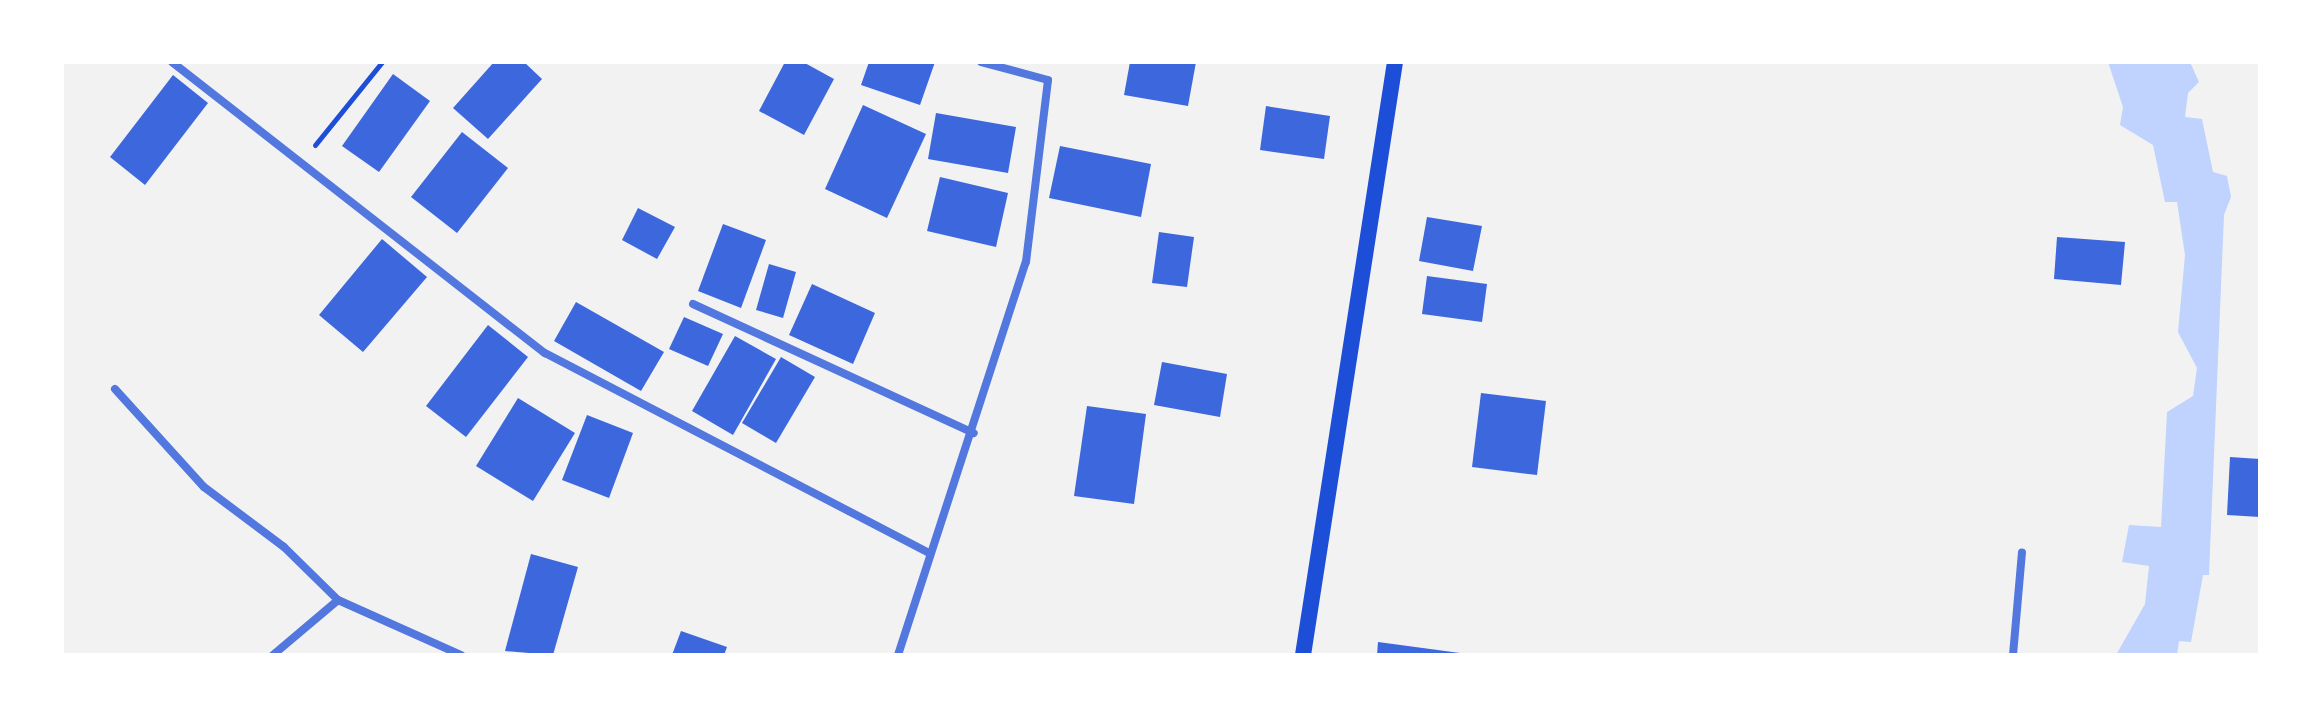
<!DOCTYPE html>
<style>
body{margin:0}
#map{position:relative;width:2322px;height:717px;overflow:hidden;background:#f2f2f2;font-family:"PT Sans",sans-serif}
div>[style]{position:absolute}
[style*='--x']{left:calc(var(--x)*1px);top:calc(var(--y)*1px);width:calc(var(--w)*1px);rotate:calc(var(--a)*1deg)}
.water>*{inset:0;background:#bfd3fe}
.building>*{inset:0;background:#3d67dc}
.path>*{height:5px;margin:-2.5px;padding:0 2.5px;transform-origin:2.5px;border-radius:2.5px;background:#1d4ed8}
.minor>*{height:8px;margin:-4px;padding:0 4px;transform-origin:4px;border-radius:4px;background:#5277de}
.secondary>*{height:16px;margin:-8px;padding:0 8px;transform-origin:8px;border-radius:8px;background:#1d4ed8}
span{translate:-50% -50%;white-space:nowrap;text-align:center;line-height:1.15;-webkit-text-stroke:6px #fff;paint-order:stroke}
.frame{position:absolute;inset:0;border:64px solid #fff;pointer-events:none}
</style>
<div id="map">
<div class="water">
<div style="clip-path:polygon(2108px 62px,2190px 62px,2199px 82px,2188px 93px,2185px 117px,2202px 119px,2213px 172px,2227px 176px,2231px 197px,2224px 215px,2209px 575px,2203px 575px,2191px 642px,2179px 641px,2177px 655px,2116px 655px,2145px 604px,2149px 566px,2122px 562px,2129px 525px,2161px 527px,2167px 412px,2193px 396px,2197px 368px,2178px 332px,2185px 255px,2177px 202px,2165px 202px,2153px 145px,2120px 125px,2123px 107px)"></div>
</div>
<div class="building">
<div style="clip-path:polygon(494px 62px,524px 62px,542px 79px,488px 139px,453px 108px)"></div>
<div style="clip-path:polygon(785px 62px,803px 62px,834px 79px,804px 135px,759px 111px)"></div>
<div style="clip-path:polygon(869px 62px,935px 62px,920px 105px,861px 85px)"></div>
<div style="clip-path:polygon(1130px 62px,1196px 62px,1188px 106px,1124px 95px)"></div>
<div style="clip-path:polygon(393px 74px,430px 101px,379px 172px,342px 146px)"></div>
<div style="clip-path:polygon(173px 75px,208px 103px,145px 185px,110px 157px)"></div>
<div style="clip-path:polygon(863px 105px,926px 134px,887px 218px,825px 189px)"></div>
<div style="clip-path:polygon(1266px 106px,1330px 116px,1324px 159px,1260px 150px)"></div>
<div style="clip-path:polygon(936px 113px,1016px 127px,1008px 173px,928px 159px)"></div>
<div style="clip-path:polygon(462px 132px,508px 168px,457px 233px,411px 197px)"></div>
<div style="clip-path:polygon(1060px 146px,1151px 164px,1141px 217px,1049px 198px)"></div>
<div style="clip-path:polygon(940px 177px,1008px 193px,996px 247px,927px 231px)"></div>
<div style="clip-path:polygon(638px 208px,675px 227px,657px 259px,622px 240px)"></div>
<div style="clip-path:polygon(1427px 217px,1482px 226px,1473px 271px,1419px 261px)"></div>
<div style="clip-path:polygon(723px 224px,766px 240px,741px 308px,698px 291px)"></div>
<div style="clip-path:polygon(1159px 232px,1194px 237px,1187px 287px,1152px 283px)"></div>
<div style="clip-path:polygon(2057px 237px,2125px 242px,2121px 285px,2054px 279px)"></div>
<div style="clip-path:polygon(382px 239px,427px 277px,363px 352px,319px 315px)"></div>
<div style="clip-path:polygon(769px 264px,796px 272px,783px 318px,756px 310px)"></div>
<div style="clip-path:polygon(1427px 276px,1487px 284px,1482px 322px,1422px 314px)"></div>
<div style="clip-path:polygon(812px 284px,875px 313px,853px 364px,789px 335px)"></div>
<div style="clip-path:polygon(576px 302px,664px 352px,641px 391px,554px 341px)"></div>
<div style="clip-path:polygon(684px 317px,723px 334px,708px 366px,669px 349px)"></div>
<div style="clip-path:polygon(488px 325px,528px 357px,466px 437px,426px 406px)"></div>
<div style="clip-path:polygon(735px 336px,776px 359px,733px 435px,692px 411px)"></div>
<div style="clip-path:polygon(781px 357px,815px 377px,776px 443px,742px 423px)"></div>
<div style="clip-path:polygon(1162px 362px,1227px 374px,1220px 417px,1154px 405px)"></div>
<div style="clip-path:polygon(1481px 393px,1546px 401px,1537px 475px,1472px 467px)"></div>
<div style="clip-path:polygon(518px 398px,575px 433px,533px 501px,476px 466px)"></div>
<div style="clip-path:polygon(1087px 406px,1146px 414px,1134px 504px,1074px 496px)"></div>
<div style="clip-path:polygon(587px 415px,633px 433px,609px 498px,562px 480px)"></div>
<div style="clip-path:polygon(2230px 457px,2260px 459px,2260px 517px,2227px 515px)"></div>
<div style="clip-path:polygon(531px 554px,578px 567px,553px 655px,505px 651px)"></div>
<div style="clip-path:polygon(681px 631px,727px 647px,724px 655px,672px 655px)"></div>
<div style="clip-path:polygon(1378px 642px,1460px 653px,1460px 655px,1377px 655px)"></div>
</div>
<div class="path">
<div style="--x:315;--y:145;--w:107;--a:-51.1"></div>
</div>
<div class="minor">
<div style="--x:172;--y:62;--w:473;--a:38"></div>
<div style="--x:545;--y:353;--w:432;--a:27.5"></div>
<div style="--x:693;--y:304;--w:309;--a:24.7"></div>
<div style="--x:115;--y:389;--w:132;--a:47.8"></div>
<div style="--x:204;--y:487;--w:100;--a:36.9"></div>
<div style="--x:284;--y:547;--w:76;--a:44.5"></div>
<div style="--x:338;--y:600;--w:135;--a:24.1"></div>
<div style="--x:273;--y:655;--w:85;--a:-40.2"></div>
<div style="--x:898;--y:655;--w:413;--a:-72"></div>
<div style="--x:1026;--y:262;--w:183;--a:-83.1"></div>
<div style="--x:1048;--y:80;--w:69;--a:-165"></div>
<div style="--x:2013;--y:655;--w:103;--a:-85"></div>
</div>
<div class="secondary">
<div style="--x:1303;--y:655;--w:600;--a:-81.18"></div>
</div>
<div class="frame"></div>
</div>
